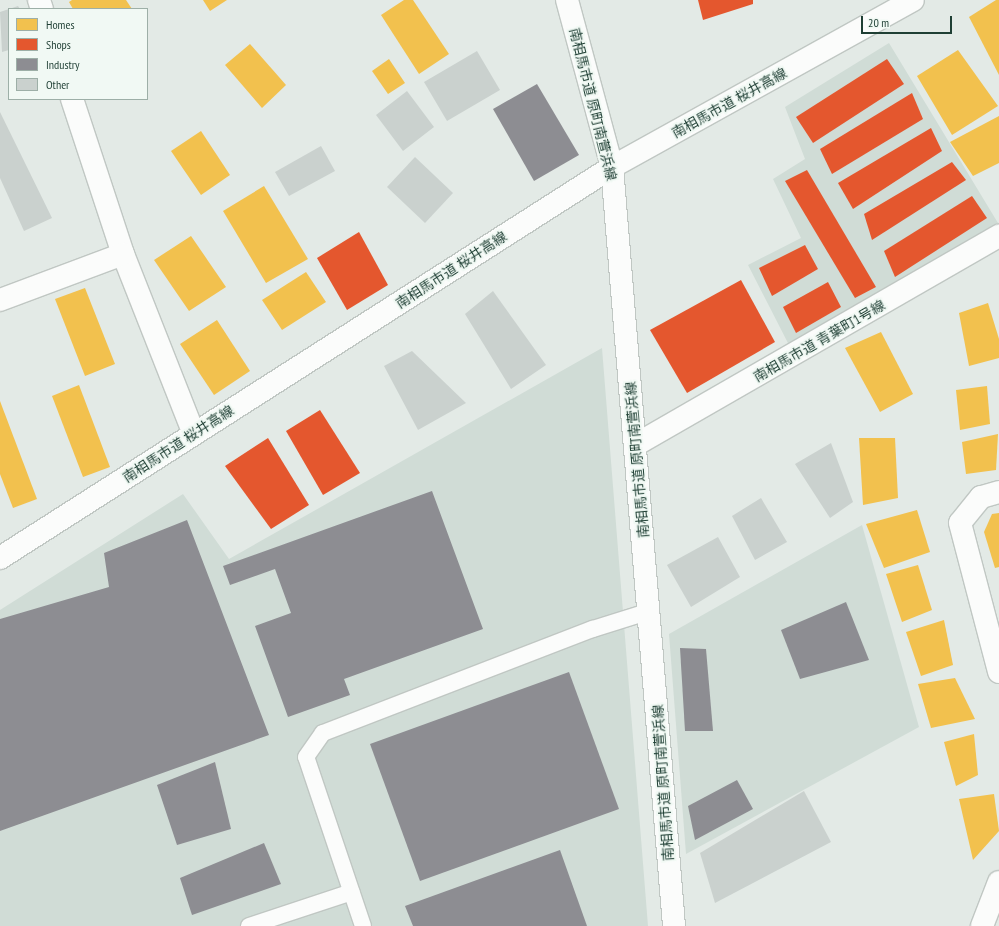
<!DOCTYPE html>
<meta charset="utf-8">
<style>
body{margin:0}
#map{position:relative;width:999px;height:926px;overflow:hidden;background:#e3eae6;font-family:"PT Sans Narrow","Noto Sans JP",sans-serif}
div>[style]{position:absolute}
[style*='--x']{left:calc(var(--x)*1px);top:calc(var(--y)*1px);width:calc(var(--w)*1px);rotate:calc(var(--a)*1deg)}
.built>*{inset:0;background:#d0dcd6}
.homes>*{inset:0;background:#f2c14e}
.shops>*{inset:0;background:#e4572e}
.industry>*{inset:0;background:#8d8d92}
.building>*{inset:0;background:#cad1ce}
.roads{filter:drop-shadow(1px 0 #c0c7c3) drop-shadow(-1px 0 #c0c7c3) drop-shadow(0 1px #c0c7c3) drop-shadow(0 -1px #c0c7c3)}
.service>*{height:16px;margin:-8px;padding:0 8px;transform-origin:8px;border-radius:8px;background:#fbfcfb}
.minor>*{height:22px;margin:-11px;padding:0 11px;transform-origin:11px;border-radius:11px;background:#fbfcfb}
.tertiary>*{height:22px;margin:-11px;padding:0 11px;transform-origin:11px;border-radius:11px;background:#fbfcfb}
span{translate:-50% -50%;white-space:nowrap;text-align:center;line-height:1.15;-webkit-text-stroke:4px #f1f9f4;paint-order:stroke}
.street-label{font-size:14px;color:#1f3f34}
.legend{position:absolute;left:8px;top:8px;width:140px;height:92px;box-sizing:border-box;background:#f1f9f4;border:1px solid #9dafa7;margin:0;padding:5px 7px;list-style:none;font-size:12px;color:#1f3f34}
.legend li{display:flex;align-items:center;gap:8px;height:20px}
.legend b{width:20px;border:1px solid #9dafa7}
.scale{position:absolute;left:861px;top:16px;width:91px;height:18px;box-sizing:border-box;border:2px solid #1f3f34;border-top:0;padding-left:5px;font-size:12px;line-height:14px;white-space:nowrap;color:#1f3f34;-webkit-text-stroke:3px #f1f9f4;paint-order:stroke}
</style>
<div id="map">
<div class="built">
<div style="clip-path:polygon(889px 43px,998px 223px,790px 347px,748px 265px,801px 238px,773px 179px,805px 159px,785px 107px)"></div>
<div style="clip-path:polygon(602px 348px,648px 926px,0 926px,0 610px,183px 494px,229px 559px)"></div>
<div style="clip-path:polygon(862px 525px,919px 727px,686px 854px,669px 634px)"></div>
</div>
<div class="homes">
<div style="clip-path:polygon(72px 0,126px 0,132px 9px,73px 9px,69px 2px)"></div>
<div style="clip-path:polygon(203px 0,227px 0,210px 11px)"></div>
<div style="clip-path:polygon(404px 0,413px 0,449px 54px,419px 74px,381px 15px)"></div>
<div style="clip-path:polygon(996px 0,999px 0,999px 75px,969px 17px)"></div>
<div style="clip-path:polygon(250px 44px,286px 85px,262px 108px,225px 65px)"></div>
<div style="clip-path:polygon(958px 50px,998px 106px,952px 135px,917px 76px)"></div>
<div style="clip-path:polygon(389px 59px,405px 83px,388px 94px,372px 71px)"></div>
<div style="clip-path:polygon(999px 116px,999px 163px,973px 176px,950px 142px)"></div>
<div style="clip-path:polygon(201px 131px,230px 175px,201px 195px,171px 151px)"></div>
<div style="clip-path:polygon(264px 186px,308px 259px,266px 283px,223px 211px)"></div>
<div style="clip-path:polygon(191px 236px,226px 287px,189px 311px,154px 260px)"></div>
<div style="clip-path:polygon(306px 272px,326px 302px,282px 330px,262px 300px)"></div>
<div style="clip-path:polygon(85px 288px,115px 364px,85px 376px,55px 299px)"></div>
<div style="clip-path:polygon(988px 303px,999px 339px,999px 358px,969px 366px,959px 313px)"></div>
<div style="clip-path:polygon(217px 320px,250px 371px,214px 395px,180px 344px)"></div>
<div style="clip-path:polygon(881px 332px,913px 394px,880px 412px,845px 348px)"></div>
<div style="clip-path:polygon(79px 385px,110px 467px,83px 477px,52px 396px)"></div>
<div style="clip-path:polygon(987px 386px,990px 424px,960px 430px,956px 390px)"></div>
<div style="clip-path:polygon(0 401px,37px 499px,13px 508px,0 474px)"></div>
<div style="clip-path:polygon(998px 434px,996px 470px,966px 474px,962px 442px)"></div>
<div style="clip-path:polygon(859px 438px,895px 438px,898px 498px,863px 505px)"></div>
<div style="clip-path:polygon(917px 510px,930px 552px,884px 568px,866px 524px)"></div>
<div style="clip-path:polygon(999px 513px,999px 567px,995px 568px,984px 532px,992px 514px)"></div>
<div style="clip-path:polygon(918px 565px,932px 610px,902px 622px,886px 574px)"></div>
<div style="clip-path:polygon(944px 620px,953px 665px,921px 676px,906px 632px)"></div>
<div style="clip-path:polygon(955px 678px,975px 719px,931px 728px,918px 684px)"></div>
<div style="clip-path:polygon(974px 734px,978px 775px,956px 786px,944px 742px)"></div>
<div style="clip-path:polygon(994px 794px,999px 831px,973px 860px,959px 799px)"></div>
</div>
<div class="shops">
<div style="clip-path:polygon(698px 0,753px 0,753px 4px,703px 20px)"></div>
<div style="clip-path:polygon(887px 59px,904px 84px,813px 143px,796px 117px)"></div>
<div style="clip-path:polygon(912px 93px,923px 119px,832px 174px,820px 149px)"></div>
<div style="clip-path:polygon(931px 128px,942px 151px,853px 209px,838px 183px)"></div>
<div style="clip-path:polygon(952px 162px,966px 180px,872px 240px,864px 214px)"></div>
<div style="clip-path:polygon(807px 170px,876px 287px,855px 298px,785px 181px)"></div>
<div style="clip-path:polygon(972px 196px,987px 218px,895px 277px,884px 251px)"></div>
<div style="clip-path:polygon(359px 232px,388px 285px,347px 310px,317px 258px)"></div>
<div style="clip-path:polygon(805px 245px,818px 269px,772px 296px,759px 268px)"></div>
<div style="clip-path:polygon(741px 280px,775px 342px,687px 393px,650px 330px)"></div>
<div style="clip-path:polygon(828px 282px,841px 307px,796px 333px,783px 307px)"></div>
<div style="clip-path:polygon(320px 410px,360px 473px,323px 495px,286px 431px)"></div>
<div style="clip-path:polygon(268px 438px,309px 505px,271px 529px,225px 466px)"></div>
</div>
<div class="industry">
<div style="clip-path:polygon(537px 84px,579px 155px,534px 181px,493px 109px)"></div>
<div style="clip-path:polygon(432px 491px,483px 629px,344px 679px,350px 695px,288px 717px,255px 626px,291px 613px,275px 569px,230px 585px,223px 566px)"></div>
<div style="clip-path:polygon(187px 520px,269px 735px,0 831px,0 619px,109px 587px,104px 553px)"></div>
<div style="clip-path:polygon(846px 602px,869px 660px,800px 679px,781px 630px)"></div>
<div style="clip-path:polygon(680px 648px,706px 649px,713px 731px,685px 731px)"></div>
<div style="clip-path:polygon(569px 672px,619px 809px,420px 881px,370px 744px)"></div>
<div style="clip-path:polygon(215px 762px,231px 829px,177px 845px,157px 785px)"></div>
<div style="clip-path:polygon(737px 780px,753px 809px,695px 840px,688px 806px)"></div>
<div style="clip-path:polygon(264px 843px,281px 884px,192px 915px,180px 878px)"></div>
<div style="clip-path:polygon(560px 850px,587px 926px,413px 926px,405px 906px)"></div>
</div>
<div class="building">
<div style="clip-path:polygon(18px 6px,20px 9px,9px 9px,9px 50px,2px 52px,0 12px)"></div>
<div style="clip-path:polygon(477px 51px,500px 90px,447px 121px,424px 82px)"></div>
<div style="clip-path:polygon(407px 91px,434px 127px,403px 151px,376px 115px)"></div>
<div style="clip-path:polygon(0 112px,52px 218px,24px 231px,0 178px)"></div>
<div style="clip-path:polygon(321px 146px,335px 171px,289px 196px,275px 172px)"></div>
<div style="clip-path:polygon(415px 157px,453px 193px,425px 223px,387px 187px)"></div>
<div style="clip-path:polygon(493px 291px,546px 365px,511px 389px,465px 314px)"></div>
<div style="clip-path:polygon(412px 351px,466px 403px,418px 430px,384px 366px)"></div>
<div style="clip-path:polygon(831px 443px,853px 502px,830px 518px,795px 464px)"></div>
<div style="clip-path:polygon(761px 498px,787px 542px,755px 560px,732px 516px)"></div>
<div style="clip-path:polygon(718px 537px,740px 577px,691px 607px,667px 565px)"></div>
<div style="clip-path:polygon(804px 791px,831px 842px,715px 903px,700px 853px)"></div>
</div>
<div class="roads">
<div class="service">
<div style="--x:249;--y:926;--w:108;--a:-18.3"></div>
<div style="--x:363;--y:926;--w:178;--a:-108.6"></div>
<div style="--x:306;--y:757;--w:29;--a:-55"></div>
<div style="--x:323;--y:733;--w:289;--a:-21.1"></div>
<div style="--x:593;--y:629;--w:60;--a:-17.5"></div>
</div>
<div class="minor">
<div style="--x:39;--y:0;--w:9;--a:72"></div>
<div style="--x:72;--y:99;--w:163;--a:71.8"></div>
<div style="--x:123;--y:254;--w:193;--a:68.5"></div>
<div style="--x:0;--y:300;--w:131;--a:-20.5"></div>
<div style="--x:637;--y:444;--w:418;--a:-29.9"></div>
<div style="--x:999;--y:492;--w:19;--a:164"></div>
<div style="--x:981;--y:497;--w:33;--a:129"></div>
<div style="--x:960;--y:523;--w:154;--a:75.3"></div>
<div style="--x:0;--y:558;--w:726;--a:-32.57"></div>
<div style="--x:612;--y:167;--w:344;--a:-29"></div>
<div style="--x:982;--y:926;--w:47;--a:-68.9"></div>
</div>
<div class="tertiary">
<div style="--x:567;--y:0;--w:173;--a:74.9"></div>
<div style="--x:612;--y:167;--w:762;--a:85.33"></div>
</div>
</div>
<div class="street-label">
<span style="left:729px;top:103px;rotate:-29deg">南相馬市道 桜井高線</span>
<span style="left:593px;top:104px;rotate:76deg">南相馬市道 原町南萱浜線</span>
<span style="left:451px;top:270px;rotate:-33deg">南相馬市道 桜井高線</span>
<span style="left:819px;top:341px;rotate:-30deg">南相馬市道 青葉町1号線</span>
<span style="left:178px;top:444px;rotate:-33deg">南相馬市道 桜井高線</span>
<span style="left:637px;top:460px;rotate:-95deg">南相馬市道 原町南萱浜線</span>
<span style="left:663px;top:783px;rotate:-94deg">南相馬市道 原町南萱浜線</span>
</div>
<ul class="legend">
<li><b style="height:11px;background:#f2c14e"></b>Homes</li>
<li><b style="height:11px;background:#e4572e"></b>Shops</li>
<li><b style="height:11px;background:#8d8d92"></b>Industry</li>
<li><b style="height:11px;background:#cad1ce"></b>Other</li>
</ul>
<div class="scale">20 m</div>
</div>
